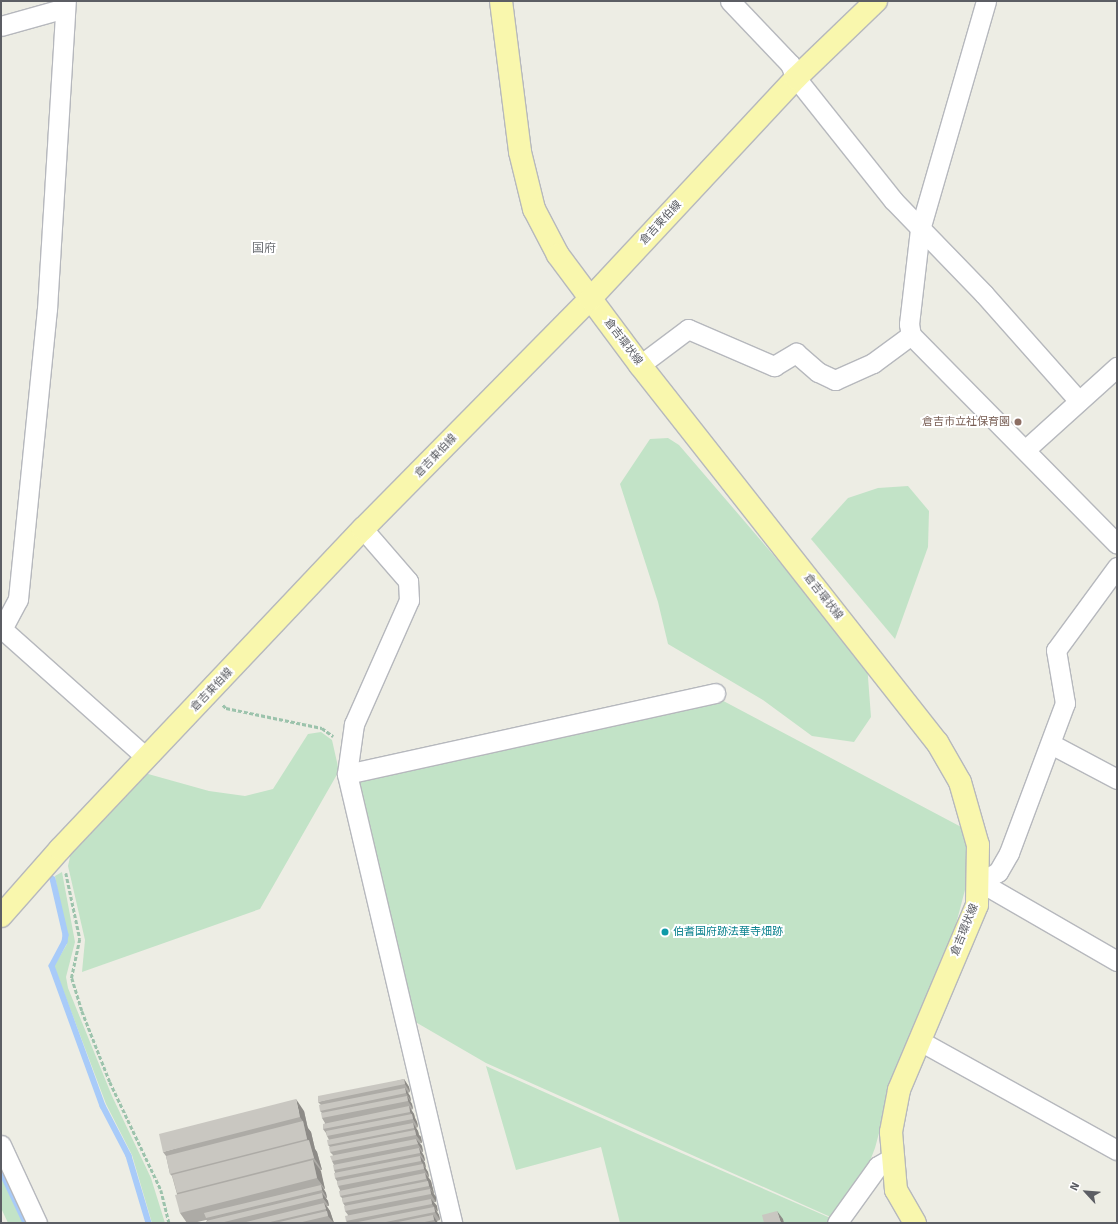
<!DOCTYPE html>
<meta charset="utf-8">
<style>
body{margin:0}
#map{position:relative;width:1118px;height:1224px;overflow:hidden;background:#edede4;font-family:Signika,"Noto Sans JP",sans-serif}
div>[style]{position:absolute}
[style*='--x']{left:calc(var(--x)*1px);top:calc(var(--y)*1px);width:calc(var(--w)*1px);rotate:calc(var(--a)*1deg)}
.green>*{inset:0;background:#c2e3c7}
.stream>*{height:5.5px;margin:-2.75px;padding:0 2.75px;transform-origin:2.75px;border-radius:2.75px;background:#a8cbf9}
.path>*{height:2.5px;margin-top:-1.25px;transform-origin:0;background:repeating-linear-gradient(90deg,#9cc3ac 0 4px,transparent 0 6px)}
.roads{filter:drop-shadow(1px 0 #b6b8bd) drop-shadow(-1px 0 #b6b8bd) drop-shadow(0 1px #b6b8bd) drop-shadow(0 -1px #b6b8bd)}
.minor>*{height:19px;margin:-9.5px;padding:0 9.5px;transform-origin:9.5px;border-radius:9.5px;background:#fff}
.major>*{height:22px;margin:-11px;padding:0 11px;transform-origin:11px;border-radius:11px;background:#f9f7ad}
.wall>*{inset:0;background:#adaba6}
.shaded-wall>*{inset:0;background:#8d8b87}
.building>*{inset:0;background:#c9c7c1}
.dots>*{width:11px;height:11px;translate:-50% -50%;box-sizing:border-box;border:2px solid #fff;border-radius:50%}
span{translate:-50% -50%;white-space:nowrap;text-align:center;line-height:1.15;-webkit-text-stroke:4px #fff;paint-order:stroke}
.street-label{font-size:11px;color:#5c5e64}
.education-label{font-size:11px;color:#785e54}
.right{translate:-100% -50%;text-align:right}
.culture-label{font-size:11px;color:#0d838f}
.left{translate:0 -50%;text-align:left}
.neighbourhood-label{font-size:12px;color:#6d7075}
.frame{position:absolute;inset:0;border:2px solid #5c5e64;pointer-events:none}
.north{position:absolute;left:1066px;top:1172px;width:40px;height:40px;-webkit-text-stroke:3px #fff;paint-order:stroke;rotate:296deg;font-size:11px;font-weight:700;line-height:16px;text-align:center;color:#5c5e64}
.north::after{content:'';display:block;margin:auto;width:14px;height:18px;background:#5c5e64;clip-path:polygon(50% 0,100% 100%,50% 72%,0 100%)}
</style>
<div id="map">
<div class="green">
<div style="clip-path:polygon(668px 438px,679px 445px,867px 664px,871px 717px,854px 742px,812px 736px,763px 700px,668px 644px,658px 602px,620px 484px,650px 439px)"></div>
<div style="clip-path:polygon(908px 486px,929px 511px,928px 547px,895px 639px,811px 539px,848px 498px,878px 488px)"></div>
<div style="clip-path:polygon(714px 696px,965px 829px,970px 871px,951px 943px,890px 1092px,875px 1148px,868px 1166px,835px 1219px,486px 1063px,412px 1020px,359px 780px)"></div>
<div style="clip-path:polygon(321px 732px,332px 740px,339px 771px,260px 909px,82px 972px,85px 940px,68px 866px,73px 843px,141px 772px,209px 791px,245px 796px,273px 789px,308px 734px)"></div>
<div style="clip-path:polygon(62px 872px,75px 942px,66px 977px,68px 988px,112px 1096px,151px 1178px,165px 1223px,152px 1223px,132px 1155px,106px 1104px,54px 966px,67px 944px,55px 876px)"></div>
<div style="clip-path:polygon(486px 1066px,640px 1135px,835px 1220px,833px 1223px,620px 1223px,601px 1147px,516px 1170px)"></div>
<div style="clip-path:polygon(1px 1154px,33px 1223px,8px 1223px,1px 1208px)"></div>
</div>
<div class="stream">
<div style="--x:53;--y:879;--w:57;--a:76.9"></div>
<div style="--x:66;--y:935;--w:7;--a:98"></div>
<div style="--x:65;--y:942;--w:27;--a:118"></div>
<div style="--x:52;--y:966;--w:149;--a:70"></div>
<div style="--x:103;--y:1106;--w:56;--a:62.5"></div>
<div style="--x:129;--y:1156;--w:70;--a:73.4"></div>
<div style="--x:1;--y:1170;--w:59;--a:64.7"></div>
</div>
<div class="path">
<div style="--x:223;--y:705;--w:4;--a:45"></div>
<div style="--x:226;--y:708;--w:98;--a:11.8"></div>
<div style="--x:322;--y:728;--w:14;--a:36"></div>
<div style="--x:66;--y:873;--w:67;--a:78"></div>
<div style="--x:80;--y:939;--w:40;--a:102"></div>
<div style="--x:72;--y:978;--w:34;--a:73"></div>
<div style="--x:82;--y:1011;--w:76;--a:68.5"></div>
<div style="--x:110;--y:1082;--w:119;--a:64.7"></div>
<div style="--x:161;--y:1190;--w:34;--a:76"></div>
</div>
<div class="roads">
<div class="minor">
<div style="--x:730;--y:1;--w:87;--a:46.4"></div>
<div style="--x:790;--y:64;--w:15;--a:67"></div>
<div style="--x:796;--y:78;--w:156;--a:51.5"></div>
<div style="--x:893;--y:200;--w:131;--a:45.9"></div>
<div style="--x:984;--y:294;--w:143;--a:48.4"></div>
<div style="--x:986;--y:1;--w:237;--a:106.1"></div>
<div style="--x:920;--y:229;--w:96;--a:96.6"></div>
<div style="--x:909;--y:324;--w:11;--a:80"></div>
<div style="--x:911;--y:335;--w:293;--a:45.4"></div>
<div style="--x:1;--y:26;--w:66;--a:-15.7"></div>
<div style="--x:640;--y:365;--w:60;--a:-36.9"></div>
<div style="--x:688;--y:329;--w:94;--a:23.3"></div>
<div style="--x:774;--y:366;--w:26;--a:-31"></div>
<div style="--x:796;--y:353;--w:29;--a:41"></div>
<div style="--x:818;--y:372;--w:19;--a:25"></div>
<div style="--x:835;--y:380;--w:42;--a:-24.1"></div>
<div style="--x:873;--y:363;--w:47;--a:-36.4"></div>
<div style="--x:1025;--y:450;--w:124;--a:-42.1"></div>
<div style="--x:363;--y:529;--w:69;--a:49.1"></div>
<div style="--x:408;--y:581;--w:19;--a:87"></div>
<div style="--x:409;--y:600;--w:136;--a:113.9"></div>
<div style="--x:354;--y:724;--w:50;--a:98"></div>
<div style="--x:347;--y:774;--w:461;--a:76.8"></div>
<div style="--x:1117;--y:567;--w:103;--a:126.3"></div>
<div style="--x:1056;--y:650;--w:54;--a:80.4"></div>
<div style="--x:1065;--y:703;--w:160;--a:110.5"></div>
<div style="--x:1009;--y:853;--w:22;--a:120"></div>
<div style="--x:998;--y:872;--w:21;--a:151"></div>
<div style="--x:980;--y:882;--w:158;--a:30"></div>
<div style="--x:1;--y:628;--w:195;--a:41.7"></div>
<div style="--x:1;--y:631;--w:36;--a:-62"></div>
<div style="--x:18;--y:599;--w:291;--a:-84.3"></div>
<div style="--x:47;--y:309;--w:309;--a:-86.5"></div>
<div style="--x:1051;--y:744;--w:75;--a:27.9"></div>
<div style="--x:347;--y:774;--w:377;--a:-12.4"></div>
<div style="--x:929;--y:1046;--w:215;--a:29"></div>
<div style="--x:1;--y:1145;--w:86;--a:65.2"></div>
<div style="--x:837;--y:1223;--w:70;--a:-54.3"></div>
<div style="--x:878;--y:1166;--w:16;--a:-30"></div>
</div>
<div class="major">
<div style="--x:501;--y:1;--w:152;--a:82.8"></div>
<div style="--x:520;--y:152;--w:59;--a:76.2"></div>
<div style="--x:534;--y:209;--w:52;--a:62.4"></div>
<div style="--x:558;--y:255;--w:137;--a:53.3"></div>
<div style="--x:640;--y:365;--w:480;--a:51.8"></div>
<div style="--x:937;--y:742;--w:46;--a:60.1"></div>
<div style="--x:960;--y:782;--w:66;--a:74.1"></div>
<div style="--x:978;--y:845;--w:60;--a:91"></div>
<div style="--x:977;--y:905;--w:201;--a:112.9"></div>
<div style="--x:899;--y:1090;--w:43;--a:100.8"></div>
<div style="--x:891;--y:1132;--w:58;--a:85.1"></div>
<div style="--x:896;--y:1190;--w:38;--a:60"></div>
<div style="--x:1;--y:916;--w:89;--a:-48.6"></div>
<div style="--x:60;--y:849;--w:441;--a:-46.6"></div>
<div style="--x:363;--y:529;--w:323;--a:-45.4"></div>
<div style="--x:590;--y:299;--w:302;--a:-47"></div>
<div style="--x:796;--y:78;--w:111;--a:-43.9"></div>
</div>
</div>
<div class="wall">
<div style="clip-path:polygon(404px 1079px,409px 1087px,410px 1092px,408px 1093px,410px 1096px,411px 1101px,410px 1101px,412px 1104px,413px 1109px,411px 1110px,414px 1114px,415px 1118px,417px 1122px,418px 1127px,416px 1128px,418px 1131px,419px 1135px,421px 1137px,422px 1143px,420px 1143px,422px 1146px,423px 1152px,422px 1152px,424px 1156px,425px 1161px,424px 1161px,425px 1163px,426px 1169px,428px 1172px,429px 1177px,428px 1177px,431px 1181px,432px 1186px,433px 1188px,434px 1194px,436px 1197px,436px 1202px,434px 1202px,437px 1206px,437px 1212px,439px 1215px,440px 1220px,437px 1221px,438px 1223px,348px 1223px,346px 1221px,348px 1215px,345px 1211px,345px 1206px,343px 1203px,342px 1198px,340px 1196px,340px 1190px,338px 1186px,337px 1181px,335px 1178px,335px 1172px,334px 1170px,334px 1165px,332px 1161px,333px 1155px,330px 1152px,330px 1147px,328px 1145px,329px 1140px,327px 1136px,326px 1133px,323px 1129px,325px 1123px,322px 1118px,322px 1113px,320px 1111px,321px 1105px,318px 1102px)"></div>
<div style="clip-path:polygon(304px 1111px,308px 1129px,311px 1132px,315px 1149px,317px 1152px,322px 1170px,320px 1170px,325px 1189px,324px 1189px,326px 1193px,327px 1198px,326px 1198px,328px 1201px,329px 1206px,327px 1206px,330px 1211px,334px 1223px,206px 1223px,207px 1220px,206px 1220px,193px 1223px,187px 1223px,180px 1213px,177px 1194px,172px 1176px,170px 1174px,166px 1156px,163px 1152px)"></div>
</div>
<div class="shaded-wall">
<div style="clip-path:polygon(404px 1079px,409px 1087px,410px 1092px,405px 1084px)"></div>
<div style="clip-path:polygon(405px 1088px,410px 1096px,411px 1101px,406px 1093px)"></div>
<div style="clip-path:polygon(407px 1096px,412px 1104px,413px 1109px,408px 1101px)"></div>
<div style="clip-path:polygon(296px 1099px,304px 1111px,308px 1129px,300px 1117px)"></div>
<div style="clip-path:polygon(409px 1106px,414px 1114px,415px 1118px,417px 1122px,418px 1127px,413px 1119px,412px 1115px,410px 1112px)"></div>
<div style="clip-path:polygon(303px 1121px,311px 1132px,315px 1149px,317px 1152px,322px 1170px,314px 1158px,309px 1142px,307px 1139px)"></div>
<div style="clip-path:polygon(413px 1123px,418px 1131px,419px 1135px,421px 1137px,422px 1143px,416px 1135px)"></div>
<div style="clip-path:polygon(416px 1139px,422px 1146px,423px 1152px,418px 1144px)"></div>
<div style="clip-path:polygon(419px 1148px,424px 1156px,425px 1161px,420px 1153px)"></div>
<div style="clip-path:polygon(420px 1156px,425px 1163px,426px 1168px,421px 1161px)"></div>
<div style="clip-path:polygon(313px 1160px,321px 1171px,325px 1189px,317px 1178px)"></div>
<div style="clip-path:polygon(423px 1164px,428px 1172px,429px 1177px,424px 1169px)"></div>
<div style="clip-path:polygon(425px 1173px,431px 1181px,434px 1194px,429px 1186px)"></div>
<div style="clip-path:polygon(321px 1185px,326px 1193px,327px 1198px,322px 1190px)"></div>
<div style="clip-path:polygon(430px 1189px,436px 1197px,436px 1202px,431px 1194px)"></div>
<div style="clip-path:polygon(322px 1193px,328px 1201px,329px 1206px,323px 1198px)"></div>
<div style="clip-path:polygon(431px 1199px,437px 1206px,438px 1212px,432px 1204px)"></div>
<div style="clip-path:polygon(324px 1203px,330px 1211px,334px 1223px,328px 1216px)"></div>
<div style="clip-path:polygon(434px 1207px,439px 1215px,440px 1220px,435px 1212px)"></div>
<div style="clip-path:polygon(777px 1211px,783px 1219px,784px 1223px,781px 1223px)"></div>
<div style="clip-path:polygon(433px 1215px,438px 1223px,436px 1223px,434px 1220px)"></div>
</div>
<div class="building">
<div style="clip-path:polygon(404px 1079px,405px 1084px,318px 1102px,318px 1096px)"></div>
<div style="clip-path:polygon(405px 1088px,406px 1093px,320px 1111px,319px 1105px)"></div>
<div style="clip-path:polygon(407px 1096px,408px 1101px,322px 1118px,321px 1113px)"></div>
<div style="clip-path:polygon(296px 1099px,300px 1117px,163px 1152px,159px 1134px)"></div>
<div style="clip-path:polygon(409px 1106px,410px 1112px,323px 1129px,323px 1124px)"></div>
<div style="clip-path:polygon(412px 1114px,413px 1119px,327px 1136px,326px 1131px)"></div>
<div style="clip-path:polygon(303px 1121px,307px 1139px,170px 1174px,166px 1156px)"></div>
<div style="clip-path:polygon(413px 1123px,414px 1128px,328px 1145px,327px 1140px)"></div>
<div style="clip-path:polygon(415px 1130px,416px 1135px,330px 1152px,329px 1147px)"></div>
<div style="clip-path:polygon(416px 1139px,418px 1144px,332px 1161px,330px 1156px)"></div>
<div style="clip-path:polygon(309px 1140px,314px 1158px,177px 1193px,172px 1175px)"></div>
<div style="clip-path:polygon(419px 1148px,420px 1153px,334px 1170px,333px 1165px)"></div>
<div style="clip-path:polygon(420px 1156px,421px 1161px,335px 1178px,334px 1173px)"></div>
<div style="clip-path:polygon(313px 1160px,317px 1178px,180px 1213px,175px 1195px)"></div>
<div style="clip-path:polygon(423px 1164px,424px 1169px,338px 1186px,337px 1181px)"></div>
<div style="clip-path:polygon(425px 1173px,426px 1179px,340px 1196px,339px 1191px)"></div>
<div style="clip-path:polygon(428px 1181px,429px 1186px,343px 1203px,342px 1198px)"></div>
<div style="clip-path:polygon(321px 1185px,322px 1190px,206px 1218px,204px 1213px)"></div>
<div style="clip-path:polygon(430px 1189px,431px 1194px,345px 1211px,344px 1206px)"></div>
<div style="clip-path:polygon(322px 1193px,323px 1198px,220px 1223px,206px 1223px,206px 1221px)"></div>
<div style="clip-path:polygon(431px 1199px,432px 1204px,346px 1221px,345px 1216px)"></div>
<div style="clip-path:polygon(324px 1203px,326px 1209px,266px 1223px,242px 1223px)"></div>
<div style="clip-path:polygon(434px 1207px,435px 1212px,381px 1223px,353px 1223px)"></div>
<div style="clip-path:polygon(327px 1211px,328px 1216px,298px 1223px,275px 1223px)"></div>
<div style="clip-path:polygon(777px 1211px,781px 1223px,764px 1223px,762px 1215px)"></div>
<div style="clip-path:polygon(433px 1215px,434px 1220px,420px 1223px,393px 1223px)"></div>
</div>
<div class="dots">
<div style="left:1018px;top:422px;background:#8d6e63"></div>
<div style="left:665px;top:932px;background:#0f9aa8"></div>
</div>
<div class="street-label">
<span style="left:661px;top:223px;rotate:-47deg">倉吉東伯線</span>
<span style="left:623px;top:342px;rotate:53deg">倉吉環状線</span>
<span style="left:436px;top:456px;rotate:-46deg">倉吉東伯線</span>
<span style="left:823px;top:597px;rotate:52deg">倉吉環状線</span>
<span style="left:212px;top:690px;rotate:-46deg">倉吉東伯線</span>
<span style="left:965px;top:930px;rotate:-68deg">倉吉環状線</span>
</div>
<div class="education-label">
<span class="right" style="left:1010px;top:422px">倉吉市立社保育園</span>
</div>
<div class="culture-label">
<span class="left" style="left:673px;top:932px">伯耆国府跡法華寺畑跡</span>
</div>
<div class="neighbourhood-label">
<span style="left:264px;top:249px">国府</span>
</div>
<div class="frame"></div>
<div class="north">N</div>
</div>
